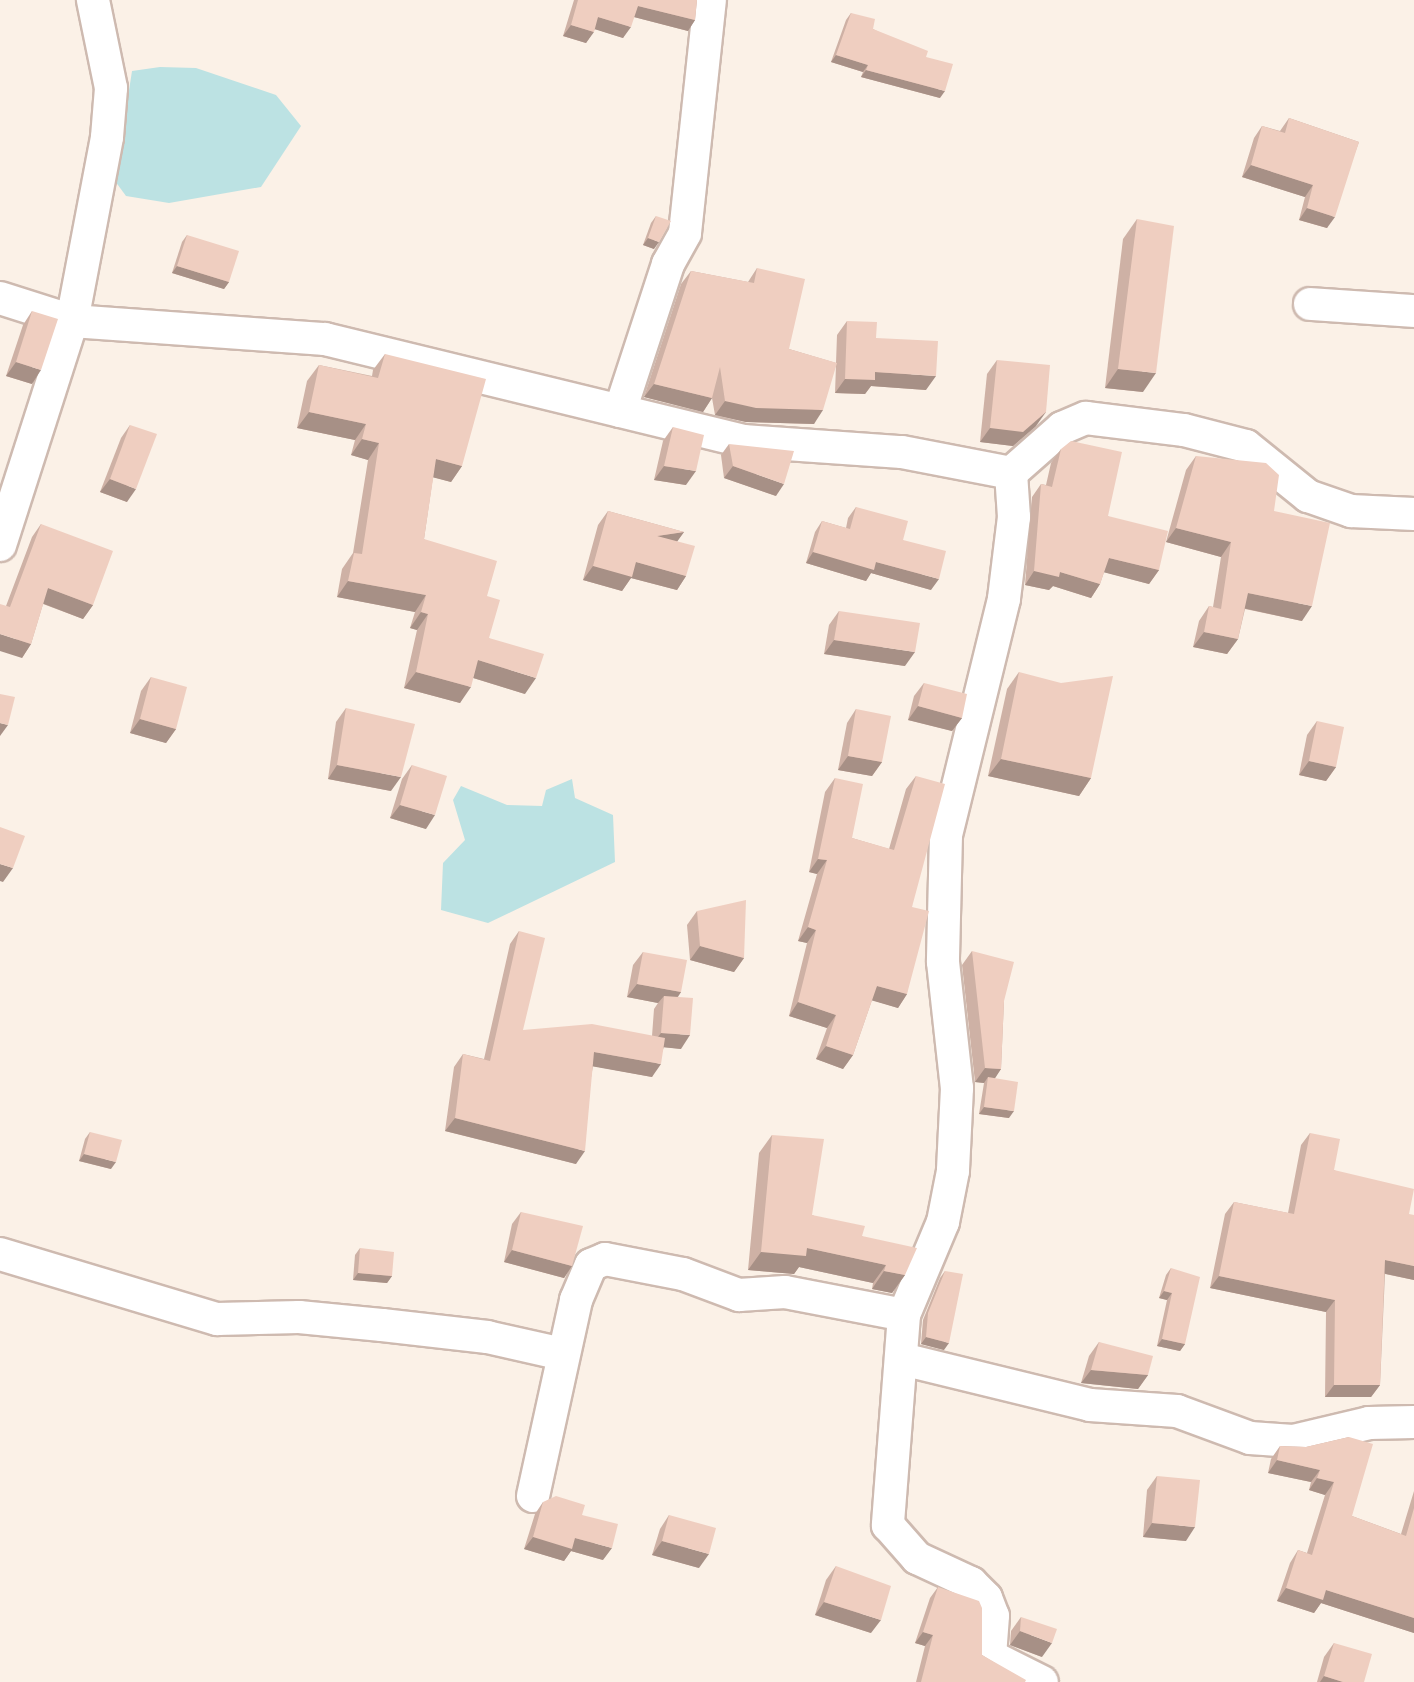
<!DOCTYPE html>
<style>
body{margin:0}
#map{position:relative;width:1414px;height:1682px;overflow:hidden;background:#fbf1e7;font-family:"Asap Condensed",sans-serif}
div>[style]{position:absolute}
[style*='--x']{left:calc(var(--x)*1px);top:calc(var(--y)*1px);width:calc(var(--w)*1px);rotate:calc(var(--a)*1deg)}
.water>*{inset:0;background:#bce2e3}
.roads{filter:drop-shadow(2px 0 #cebab0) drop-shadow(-2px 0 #cebab0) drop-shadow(0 2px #cebab0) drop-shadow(0 -2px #cebab0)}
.street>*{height:32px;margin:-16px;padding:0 16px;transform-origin:16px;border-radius:16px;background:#fff}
.wall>*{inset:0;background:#ceb1a5}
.shaded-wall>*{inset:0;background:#a79086}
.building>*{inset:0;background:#efcec0}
span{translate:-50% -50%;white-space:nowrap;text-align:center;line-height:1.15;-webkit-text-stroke:6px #fef5ed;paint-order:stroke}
</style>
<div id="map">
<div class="water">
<div style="clip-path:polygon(160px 67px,196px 68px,276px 95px,301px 126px,261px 187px,169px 203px,126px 196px,115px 181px,132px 71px)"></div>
<div style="clip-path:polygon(572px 779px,575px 798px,613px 815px,615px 862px,488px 923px,441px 910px,443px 863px,465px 840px,453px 800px,461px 786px,507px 805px,542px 806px,546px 790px)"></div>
</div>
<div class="roads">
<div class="street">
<div style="--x:0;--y:298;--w:76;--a:17.7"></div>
<div style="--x:72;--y:321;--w:254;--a:4.1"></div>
<div style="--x:325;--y:339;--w:430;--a:13.7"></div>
<div style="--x:743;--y:441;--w:159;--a:4"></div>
<div style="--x:902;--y:452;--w:111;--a:10.9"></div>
<div style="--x:1011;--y:473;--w:44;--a:86.1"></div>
<div style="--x:1014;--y:517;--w:83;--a:97"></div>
<div style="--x:1004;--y:599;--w:243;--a:103.8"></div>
<div style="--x:946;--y:835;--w:127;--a:91.4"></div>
<div style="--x:943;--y:962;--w:127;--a:83.7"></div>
<div style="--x:957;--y:1088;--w:83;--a:92.8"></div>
<div style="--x:953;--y:1171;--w:52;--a:101.1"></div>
<div style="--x:943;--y:1222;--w:101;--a:112.8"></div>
<div style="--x:904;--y:1315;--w:211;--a:94.4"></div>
<div style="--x:888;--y:1525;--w:44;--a:48.7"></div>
<div style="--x:917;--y:1558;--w:60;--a:24.8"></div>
<div style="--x:971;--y:1583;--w:21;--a:45"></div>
<div style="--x:986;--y:1598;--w:19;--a:69"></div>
<div style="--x:993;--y:1616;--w:40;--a:94.3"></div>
<div style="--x:990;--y:1656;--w:58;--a:26.6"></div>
<div style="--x:1310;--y:304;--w:104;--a:3.9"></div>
<div style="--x:620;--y:411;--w:155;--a:-71.9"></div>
<div style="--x:668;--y:264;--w:35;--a:-61"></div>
<div style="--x:685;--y:233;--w:234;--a:-83.9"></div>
<div style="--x:1011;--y:473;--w:68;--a:-41.4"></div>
<div style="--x:1062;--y:428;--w:26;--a:-23"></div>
<div style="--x:1086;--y:418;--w:99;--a:7"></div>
<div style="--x:1184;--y:430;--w:64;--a:14.5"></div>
<div style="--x:1246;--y:446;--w:80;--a:38.9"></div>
<div style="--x:1308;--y:496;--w:46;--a:19.2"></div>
<div style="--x:1351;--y:511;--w:63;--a:2.7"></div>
<div style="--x:0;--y:545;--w:235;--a:-72.2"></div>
<div style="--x:72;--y:321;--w:187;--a:-79.2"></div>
<div style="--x:107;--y:137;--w:49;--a:-85.3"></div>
<div style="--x:111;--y:88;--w:90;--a:-101.6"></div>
<div style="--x:0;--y:1254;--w:227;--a:16.7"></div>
<div style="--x:217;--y:1319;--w:82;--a:-1.4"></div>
<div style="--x:299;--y:1317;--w:83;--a:5.5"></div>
<div style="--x:382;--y:1325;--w:106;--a:6.5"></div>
<div style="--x:487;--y:1337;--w:78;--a:12.6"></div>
<div style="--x:902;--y:1359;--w:194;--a:13.7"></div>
<div style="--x:1090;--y:1405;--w:87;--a:3.9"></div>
<div style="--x:1177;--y:1411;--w:78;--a:20.3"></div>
<div style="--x:1250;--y:1438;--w:43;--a:4"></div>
<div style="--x:1293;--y:1441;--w:78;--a:-13.3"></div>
<div style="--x:1369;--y:1423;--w:45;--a:-1.3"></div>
<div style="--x:533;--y:1496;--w:201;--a:-77.6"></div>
<div style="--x:576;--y:1300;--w:38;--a:-67"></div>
<div style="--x:591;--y:1265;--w:15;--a:-23"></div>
<div style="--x:605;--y:1259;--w:79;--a:10.9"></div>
<div style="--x:683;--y:1274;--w:60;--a:20.6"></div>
<div style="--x:739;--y:1295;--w:46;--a:-3.7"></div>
<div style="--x:785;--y:1292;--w:121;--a:10.9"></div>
</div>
</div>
<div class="wall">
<div style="clip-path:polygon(574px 0,697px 0,695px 20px,688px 31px,634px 17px,623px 38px,595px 29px,586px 43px,563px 36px)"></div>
<div style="clip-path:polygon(851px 13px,873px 29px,926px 57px,940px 98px,861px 77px,863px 72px,831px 62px,846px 20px)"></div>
<div style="clip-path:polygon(1289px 118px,1359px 142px,1327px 228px,1299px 220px,1305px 197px,1242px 177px,1254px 138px,1262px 126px,1280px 131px)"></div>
<div style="clip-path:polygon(656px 216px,654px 249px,643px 245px,651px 223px)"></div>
<div style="clip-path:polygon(1137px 219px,1143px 392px,1105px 388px,1123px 239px)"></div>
<div style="clip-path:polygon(187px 235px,229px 282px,224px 289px,172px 273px,182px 242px)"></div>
<div style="clip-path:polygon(757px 268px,789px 349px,836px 363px,837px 335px,847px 321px,876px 338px,926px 390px,871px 386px,865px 394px,835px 393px,836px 365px,814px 424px,746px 422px,715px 415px,712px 398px,703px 412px,644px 397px,681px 284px,691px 271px,748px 282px)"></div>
<div style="clip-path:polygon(32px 311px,32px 384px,6px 376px,23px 325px)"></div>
<div style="clip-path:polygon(385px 354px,462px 466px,451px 482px,433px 477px,424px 539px,487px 596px,489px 638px,525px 694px,473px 678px,460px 703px,404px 688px,417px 630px,410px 628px,415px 612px,337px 597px,342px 569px,353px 553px,368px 460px,351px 455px,355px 440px,297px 428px,307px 381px,319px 365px,372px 376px,373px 370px)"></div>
<div style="clip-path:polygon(997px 360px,1036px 426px,1013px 446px,980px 442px,987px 374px)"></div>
<div style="clip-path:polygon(130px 425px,127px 502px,100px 492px,121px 438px)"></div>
<div style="clip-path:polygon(673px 427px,686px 485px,654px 480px,663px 441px)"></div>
<div style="clip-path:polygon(729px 444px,776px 496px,724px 478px,721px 455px)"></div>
<div style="clip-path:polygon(1061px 449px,1108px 516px,1159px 570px,1149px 584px,1104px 572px,1100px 584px,1091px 598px,1053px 586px,1049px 590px,1025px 585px,1032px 497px,1041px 484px,1046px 485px,1051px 463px)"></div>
<div style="clip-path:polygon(1196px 456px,1274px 511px,1302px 621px,1245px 609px,1238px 639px,1227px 654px,1193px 647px,1199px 621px,1209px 606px,1213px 607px,1221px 557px,1166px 542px,1186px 470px)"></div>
<div style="clip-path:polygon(856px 507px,903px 540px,931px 590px,871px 573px,866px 581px,806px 563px,815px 532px,822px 521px,846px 528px,848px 518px)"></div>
<div style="clip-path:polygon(608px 511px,684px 532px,677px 541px,686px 576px,677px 590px,631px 578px,622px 591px,583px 580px,598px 525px)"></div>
<div style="clip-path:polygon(41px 524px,93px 605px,83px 619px,43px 604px,31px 644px,22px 658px,6px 606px,32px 537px)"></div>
<div style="clip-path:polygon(839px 611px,905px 666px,824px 654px,829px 625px)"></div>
<div style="clip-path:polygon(1019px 672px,1091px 778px,1079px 796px,988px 776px,1007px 689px)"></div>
<div style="clip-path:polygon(151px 677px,176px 729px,166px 743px,130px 733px,141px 691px)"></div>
<div style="clip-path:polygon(924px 683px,962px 718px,952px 731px,908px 720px,914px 696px)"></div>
<div style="clip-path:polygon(346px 708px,391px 791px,328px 779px,336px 722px)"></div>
<div style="clip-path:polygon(856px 709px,882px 762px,872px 776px,838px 770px,847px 723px)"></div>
<div style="clip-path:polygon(1317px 721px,1336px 767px,1326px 781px,1299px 775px,1307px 735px)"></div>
<div style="clip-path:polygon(412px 765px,426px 829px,390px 818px,402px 779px)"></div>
<div style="clip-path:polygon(916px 776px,912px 907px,907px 994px,898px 1008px,872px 1000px,853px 1055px,843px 1069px,816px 1059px,827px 1028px,789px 1016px,807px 943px,798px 941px,817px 874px,809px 872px,825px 792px,835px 778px,852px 838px,889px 849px,906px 789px)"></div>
<div style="clip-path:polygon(697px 911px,744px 958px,734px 972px,690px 960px,687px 925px)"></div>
<div style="clip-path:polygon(519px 931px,523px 1030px,652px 1036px,654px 1009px,658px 1003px,627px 997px,633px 965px,643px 952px,681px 992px,678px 997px,681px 1049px,664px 1047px,652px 1077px,593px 1066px,576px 1164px,445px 1131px,454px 1067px,463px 1054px,484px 1059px,510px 944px)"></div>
<div style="clip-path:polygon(972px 951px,1004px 1001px,1001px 1069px,994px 1078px,1009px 1118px,979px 1114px,984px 1083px,975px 1082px,962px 965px)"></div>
<div style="clip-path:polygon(90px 1132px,111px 1169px,79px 1161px,85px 1139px)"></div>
<div style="clip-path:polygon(1310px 1133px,1334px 1170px,1409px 1214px,1414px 1280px,1385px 1274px,1380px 1385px,1371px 1397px,1325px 1397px,1326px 1312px,1210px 1288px,1225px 1214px,1234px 1202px,1288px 1213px,1301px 1145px)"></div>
<div style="clip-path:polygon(772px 1135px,812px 1215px,862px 1236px,905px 1275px,892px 1293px,872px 1289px,873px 1283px,799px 1267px,794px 1274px,748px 1270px,759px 1153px)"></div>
<div style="clip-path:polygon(521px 1212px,572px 1266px,564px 1278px,504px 1262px,512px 1224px)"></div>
<div style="clip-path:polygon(360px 1248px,392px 1276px,387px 1283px,353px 1280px,355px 1255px)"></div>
<div style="clip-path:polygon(1171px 1268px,1185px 1344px,1180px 1351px,1157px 1346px,1167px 1300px,1159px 1298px,1166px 1275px)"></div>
<div style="clip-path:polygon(945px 1271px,944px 1350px,921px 1344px,923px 1320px,940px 1278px)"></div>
<div style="clip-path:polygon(1099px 1342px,1148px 1375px,1138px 1389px,1081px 1383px,1089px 1356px)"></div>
<div style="clip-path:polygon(1349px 1437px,1352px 1516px,1401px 1534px,1414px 1491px,1414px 1633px,1321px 1603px,1314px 1613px,1277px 1601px,1290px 1563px,1298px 1550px,1307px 1553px,1325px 1495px,1309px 1490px,1311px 1482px,1268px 1473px,1271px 1459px,1280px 1446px,1306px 1447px)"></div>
<div style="clip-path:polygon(1157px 1476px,1186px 1541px,1143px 1537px,1147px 1490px)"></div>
<div style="clip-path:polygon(543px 1502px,582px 1515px,603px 1560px,571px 1551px,564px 1561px,524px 1549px,535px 1514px)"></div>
<div style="clip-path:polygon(669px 1515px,699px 1568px,652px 1555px,660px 1529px)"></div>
<div style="clip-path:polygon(836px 1566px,871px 1633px,815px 1615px,826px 1580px)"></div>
<div style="clip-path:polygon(938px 1587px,982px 1655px,1025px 1682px,916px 1682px,925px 1646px,915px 1643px,930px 1598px)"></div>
<div style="clip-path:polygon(1021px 1617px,1042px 1657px,1010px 1645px,1011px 1631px)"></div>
<div style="clip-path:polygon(1334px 1643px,1364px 1682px,1317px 1682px,1324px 1657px)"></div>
</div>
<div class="shaded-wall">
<div style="clip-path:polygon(638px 6px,695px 20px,688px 31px,630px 16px)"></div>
<div style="clip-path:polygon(598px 17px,631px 27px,623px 38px,591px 28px)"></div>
<div style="clip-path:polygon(571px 25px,594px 32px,586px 43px,563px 36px)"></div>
<div style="clip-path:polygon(836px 55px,868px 65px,863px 72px,831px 62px)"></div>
<div style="clip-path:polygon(866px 70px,945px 91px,940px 98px,861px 77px)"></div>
<div style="clip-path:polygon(1251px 165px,1313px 185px,1305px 197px,1242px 177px)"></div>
<div style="clip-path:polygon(1307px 208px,1335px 217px,1327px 228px,1299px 220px)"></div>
<div style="clip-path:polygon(648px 238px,659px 242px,654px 249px,643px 245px)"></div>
<div style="clip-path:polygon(177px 266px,229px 282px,224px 289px,172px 273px)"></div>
<div style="clip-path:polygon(16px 362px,41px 370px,32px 384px,6px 376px)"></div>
<div style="clip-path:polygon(1118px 369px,1156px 373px,1143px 392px,1105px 388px)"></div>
<div style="clip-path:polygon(875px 372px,936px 376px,926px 390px,871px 386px,865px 394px,835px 393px,845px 379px)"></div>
<div style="clip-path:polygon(654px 384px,712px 398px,703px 412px,644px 397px)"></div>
<div style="clip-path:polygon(725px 401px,823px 410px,814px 424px,746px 422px,715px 415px)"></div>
<div style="clip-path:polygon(309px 412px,366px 424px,355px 440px,297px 428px)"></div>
<div style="clip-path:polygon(1046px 412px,1036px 426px,1013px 446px,980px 442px,990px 428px)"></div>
<div style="clip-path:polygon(362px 439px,379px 443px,368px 460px,351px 455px)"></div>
<div style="clip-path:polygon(436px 459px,462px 466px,451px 482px,424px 475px)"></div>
<div style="clip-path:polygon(664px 466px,696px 471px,686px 485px,654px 480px)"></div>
<div style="clip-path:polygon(733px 466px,784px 484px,776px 496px,724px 478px)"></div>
<div style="clip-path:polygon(110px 479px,136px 489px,127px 502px,100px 492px)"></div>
<div style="clip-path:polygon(1176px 528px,1231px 542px,1221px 557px,1166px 542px)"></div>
<div style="clip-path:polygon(684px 532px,674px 546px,657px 536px)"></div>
<div style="clip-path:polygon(813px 552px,876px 562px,939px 579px,931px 590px,871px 573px,866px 581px,806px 563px)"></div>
<div style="clip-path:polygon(1109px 558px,1159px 570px,1149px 584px,1099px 571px)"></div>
<div style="clip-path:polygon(636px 562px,686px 576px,677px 590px,631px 578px,622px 591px,583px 580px,593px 566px)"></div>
<div style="clip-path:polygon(1034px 571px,1060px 572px,1100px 584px,1091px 598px,1053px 586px,1049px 590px,1025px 585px)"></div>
<div style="clip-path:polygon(348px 581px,426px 595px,415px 612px,337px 597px)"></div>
<div style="clip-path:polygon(48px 588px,93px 605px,83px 619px,39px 602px)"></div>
<div style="clip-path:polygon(1248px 593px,1312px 606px,1302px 621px,1238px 607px)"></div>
<div style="clip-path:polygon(421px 612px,428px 614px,417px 630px,410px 628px)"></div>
<div style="clip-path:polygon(1204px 632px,1238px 639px,1227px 654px,1193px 647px)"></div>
<div style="clip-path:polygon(0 634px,31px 644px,22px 658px,0 651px)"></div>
<div style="clip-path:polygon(834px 640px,915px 652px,905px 666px,824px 654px)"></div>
<div style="clip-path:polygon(478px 660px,536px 678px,525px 694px,467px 676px)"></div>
<div style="clip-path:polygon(416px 672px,471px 687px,460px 703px,404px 688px)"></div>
<div style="clip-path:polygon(918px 706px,962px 718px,952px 731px,908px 720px)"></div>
<div style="clip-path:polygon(140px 719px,176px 729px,166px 743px,130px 733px)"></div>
<div style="clip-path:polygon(0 723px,8px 725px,0 736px)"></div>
<div style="clip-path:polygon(848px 756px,882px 762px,872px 776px,838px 770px)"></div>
<div style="clip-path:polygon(1001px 759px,1091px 778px,1079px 796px,988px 776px)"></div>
<div style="clip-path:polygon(1309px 761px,1336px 767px,1326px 781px,1299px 775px)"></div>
<div style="clip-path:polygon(337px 765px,401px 777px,391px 791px,328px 779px)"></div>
<div style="clip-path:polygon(400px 805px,435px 815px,426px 829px,390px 818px)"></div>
<div style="clip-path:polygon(818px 859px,827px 860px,817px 874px,809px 872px)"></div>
<div style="clip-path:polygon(0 864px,13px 868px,3px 882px,0 881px)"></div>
<div style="clip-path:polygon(808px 927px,816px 930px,807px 943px,798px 941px)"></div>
<div style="clip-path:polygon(700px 946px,744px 958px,734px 972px,690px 960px)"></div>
<div style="clip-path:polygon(637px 984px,681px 992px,671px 1006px,664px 996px,658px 1003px,627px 997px)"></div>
<div style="clip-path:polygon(877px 986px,907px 994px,898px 1008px,867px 999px)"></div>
<div style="clip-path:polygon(798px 1002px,836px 1015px,827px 1028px,789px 1016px)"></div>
<div style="clip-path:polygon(661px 1033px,690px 1035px,681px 1049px,651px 1046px)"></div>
<div style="clip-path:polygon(826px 1046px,853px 1055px,843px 1069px,816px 1059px)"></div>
<div style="clip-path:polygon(594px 1052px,661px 1064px,652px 1077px,585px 1065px)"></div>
<div style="clip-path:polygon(985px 1068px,1001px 1069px,992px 1083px,988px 1077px,984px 1083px,975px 1082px)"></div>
<div style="clip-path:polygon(984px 1107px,1014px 1111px,1009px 1118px,979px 1114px)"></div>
<div style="clip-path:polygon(455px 1118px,585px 1151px,576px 1164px,445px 1131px)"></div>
<div style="clip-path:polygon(84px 1154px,116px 1162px,111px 1169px,79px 1161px)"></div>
<div style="clip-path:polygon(807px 1248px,886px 1265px,873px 1283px,799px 1267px,794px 1274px,748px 1270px,761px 1252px)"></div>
<div style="clip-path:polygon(512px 1250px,572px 1266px,564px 1278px,504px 1262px)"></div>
<div style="clip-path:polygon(1385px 1260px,1414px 1266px,1414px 1280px,1377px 1272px)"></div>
<div style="clip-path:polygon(884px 1271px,905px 1275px,892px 1293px,872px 1289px)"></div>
<div style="clip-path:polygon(358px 1273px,392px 1276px,387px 1283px,353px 1280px)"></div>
<div style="clip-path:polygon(1219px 1276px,1335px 1300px,1326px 1312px,1210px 1288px)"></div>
<div style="clip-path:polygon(1164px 1291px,1172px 1293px,1167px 1300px,1159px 1298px)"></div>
<div style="clip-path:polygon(926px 1337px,949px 1343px,944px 1350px,921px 1344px)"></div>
<div style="clip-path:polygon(1162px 1339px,1185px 1344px,1180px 1351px,1157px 1346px)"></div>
<div style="clip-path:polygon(1091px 1370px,1148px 1375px,1138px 1389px,1081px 1383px)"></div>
<div style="clip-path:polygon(1334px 1385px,1380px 1385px,1371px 1397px,1325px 1397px)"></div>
<div style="clip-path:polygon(1277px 1460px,1320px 1470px,1311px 1482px,1268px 1473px)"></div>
<div style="clip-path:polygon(1317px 1478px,1334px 1482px,1325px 1495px,1309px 1490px)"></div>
<div style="clip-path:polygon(1152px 1523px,1195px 1527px,1186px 1541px,1143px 1537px)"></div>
<div style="clip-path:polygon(533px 1537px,575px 1538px,612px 1548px,603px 1560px,571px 1551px,564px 1561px,524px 1549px)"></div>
<div style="clip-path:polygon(662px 1541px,709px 1554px,699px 1568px,652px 1555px)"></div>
<div style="clip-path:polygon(1286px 1588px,1326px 1590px,1414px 1618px,1414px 1633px,1321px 1603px,1314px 1613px,1277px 1601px)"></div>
<div style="clip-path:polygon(824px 1602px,881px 1620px,871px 1633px,815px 1615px)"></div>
<div style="clip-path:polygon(1020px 1631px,1052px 1643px,1042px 1657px,1010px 1645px)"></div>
<div style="clip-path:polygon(923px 1632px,933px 1635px,925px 1646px,915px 1643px)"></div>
<div style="clip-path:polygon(1324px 1676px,1343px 1682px,1320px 1682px)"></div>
</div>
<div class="building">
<div style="clip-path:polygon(578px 0,697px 0,695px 20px,638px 6px,631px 27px,598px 17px,594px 32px,571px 25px)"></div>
<div style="clip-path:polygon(851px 13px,875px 19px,873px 29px,928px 51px,926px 57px,953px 64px,945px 91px,866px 70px,868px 65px,836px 55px)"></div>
<div style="clip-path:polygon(1289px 118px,1359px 142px,1335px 217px,1307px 208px,1313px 185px,1251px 165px,1262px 126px,1285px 133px)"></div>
<div style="clip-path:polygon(656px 216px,671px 221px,659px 242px,648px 238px)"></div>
<div style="clip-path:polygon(1137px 219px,1174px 226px,1156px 373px,1118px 369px)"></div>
<div style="clip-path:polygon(187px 235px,239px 251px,229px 282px,177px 266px)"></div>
<div style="clip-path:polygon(757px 268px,805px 279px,789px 349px,837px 363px,823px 410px,756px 408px,725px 401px,720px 367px,712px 398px,654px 384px,691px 271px,754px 283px)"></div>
<div style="clip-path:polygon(32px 311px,58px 319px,41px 370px,16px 362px)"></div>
<div style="clip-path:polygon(847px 321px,877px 322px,876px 338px,938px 341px,936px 376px,875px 372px,875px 380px,845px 379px)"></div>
<div style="clip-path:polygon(385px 354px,486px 379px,462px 466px,436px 459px,424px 539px,497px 561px,487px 596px,500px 600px,489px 638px,544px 654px,536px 678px,478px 660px,471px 687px,416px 672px,428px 614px,421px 612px,426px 595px,348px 581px,354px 553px,362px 554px,379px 443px,362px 439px,366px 424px,309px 412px,319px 365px,378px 378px)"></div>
<div style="clip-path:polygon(997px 360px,1050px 365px,1046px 412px,1023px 432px,990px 428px)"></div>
<div style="clip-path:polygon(130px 425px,157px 434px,136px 489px,110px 479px)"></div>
<div style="clip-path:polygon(673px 427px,704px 435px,696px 471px,664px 466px)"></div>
<div style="clip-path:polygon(1071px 441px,1122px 452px,1108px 516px,1168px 531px,1159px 570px,1109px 558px,1100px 584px,1060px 572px,1059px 577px,1034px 571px,1041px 484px,1052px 487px,1061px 449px)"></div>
<div style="clip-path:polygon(729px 444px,794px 451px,784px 484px,733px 466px)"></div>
<div style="clip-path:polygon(1196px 456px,1266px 463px,1279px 475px,1274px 511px,1330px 523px,1312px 606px,1248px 593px,1238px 639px,1204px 632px,1209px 606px,1221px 609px,1231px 542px,1176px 528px)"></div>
<div style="clip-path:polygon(856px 507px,908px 521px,903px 540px,946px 551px,939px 579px,876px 562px,874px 570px,813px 552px,822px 521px,850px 529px)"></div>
<div style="clip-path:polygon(608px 511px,684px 532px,657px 536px,695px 546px,686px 576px,636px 562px,632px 577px,593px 566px)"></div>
<div style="clip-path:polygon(41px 524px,113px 551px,93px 605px,48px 588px,31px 644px,0 634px,0 604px,10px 607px)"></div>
<div style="clip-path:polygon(839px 611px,920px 623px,915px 652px,834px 640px)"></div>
<div style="clip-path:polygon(1019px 672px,1061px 683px,1113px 676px,1091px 778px,1001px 759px)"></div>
<div style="clip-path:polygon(151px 677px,187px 687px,176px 729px,140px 719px)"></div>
<div style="clip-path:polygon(924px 683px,967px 694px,962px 718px,918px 706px)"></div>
<div style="clip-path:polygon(0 694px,15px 697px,8px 725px,0 723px)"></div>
<div style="clip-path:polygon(346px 708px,415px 724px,401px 777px,337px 765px)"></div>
<div style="clip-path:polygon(856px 709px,891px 716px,882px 762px,848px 756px)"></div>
<div style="clip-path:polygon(1317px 721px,1344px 727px,1336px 767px,1309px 761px)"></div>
<div style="clip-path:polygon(412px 765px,447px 776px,435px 815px,400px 805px)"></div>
<div style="clip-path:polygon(916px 776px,945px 784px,912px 907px,929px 911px,907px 994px,877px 986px,853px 1055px,826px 1046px,836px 1015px,798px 1002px,816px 930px,808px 927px,827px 860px,818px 859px,835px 778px,863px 784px,852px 838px,894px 850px)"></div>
<div style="clip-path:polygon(0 827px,25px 836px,13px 868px,0 864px)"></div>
<div style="clip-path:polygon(746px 900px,744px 958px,700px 946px,697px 911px)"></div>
<div style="clip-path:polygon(519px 931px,545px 938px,523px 1030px,592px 1024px,665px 1038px,661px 1064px,594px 1052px,585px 1151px,455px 1118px,463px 1054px,490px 1061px)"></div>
<div style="clip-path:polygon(972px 951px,1014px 962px,1004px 1001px,1001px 1069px,985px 1068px)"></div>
<div style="clip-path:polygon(643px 952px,687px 960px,681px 992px,637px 984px)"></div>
<div style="clip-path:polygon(664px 996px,693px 998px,690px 1035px,661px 1033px)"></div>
<div style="clip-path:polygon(988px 1077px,1018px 1082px,1014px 1111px,984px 1107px)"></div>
<div style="clip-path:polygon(90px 1132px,122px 1140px,116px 1162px,84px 1154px)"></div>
<div style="clip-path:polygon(1310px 1133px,1340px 1139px,1334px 1170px,1414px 1189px,1409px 1214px,1414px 1215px,1414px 1266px,1385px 1260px,1380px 1385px,1334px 1385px,1335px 1300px,1219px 1276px,1234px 1202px,1294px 1214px)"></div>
<div style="clip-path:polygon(772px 1135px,824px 1139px,812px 1215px,865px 1226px,862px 1236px,917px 1248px,905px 1275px,884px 1271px,886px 1265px,807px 1248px,806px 1256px,761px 1252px)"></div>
<div style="clip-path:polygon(521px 1212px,583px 1226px,572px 1266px,512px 1250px)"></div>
<div style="clip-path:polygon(360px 1248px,394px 1252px,392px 1276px,358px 1273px)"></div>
<div style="clip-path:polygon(1171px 1268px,1200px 1277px,1185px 1344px,1162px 1339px,1172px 1293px,1164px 1291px)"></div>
<div style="clip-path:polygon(945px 1271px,963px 1274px,949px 1343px,926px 1337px,928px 1313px)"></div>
<div style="clip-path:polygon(1099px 1342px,1153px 1356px,1148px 1375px,1091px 1370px)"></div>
<div style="clip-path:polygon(1349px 1437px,1373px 1444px,1352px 1516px,1406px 1536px,1414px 1508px,1414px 1618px,1326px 1590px,1323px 1600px,1286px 1588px,1298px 1550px,1312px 1555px,1334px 1482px,1317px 1478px,1320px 1470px,1277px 1460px,1280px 1446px,1306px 1447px)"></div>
<div style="clip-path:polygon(1157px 1476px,1200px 1480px,1195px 1527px,1152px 1523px)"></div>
<div style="clip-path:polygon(556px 1496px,585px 1505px,582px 1515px,618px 1524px,612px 1548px,575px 1538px,572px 1549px,533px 1537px,543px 1502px)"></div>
<div style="clip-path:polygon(669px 1515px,716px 1528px,709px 1554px,662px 1541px)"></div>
<div style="clip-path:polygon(836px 1566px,891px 1586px,881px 1620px,824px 1602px)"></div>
<div style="clip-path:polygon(938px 1587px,979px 1601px,982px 1608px,982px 1655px,1026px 1680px,1025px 1682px,921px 1682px,933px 1635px,923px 1632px)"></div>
<div style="clip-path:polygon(1021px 1617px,1057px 1629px,1052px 1643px,1020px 1631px)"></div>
<div style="clip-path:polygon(1334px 1643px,1372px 1654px,1364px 1682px,1343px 1682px,1324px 1676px)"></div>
</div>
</div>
